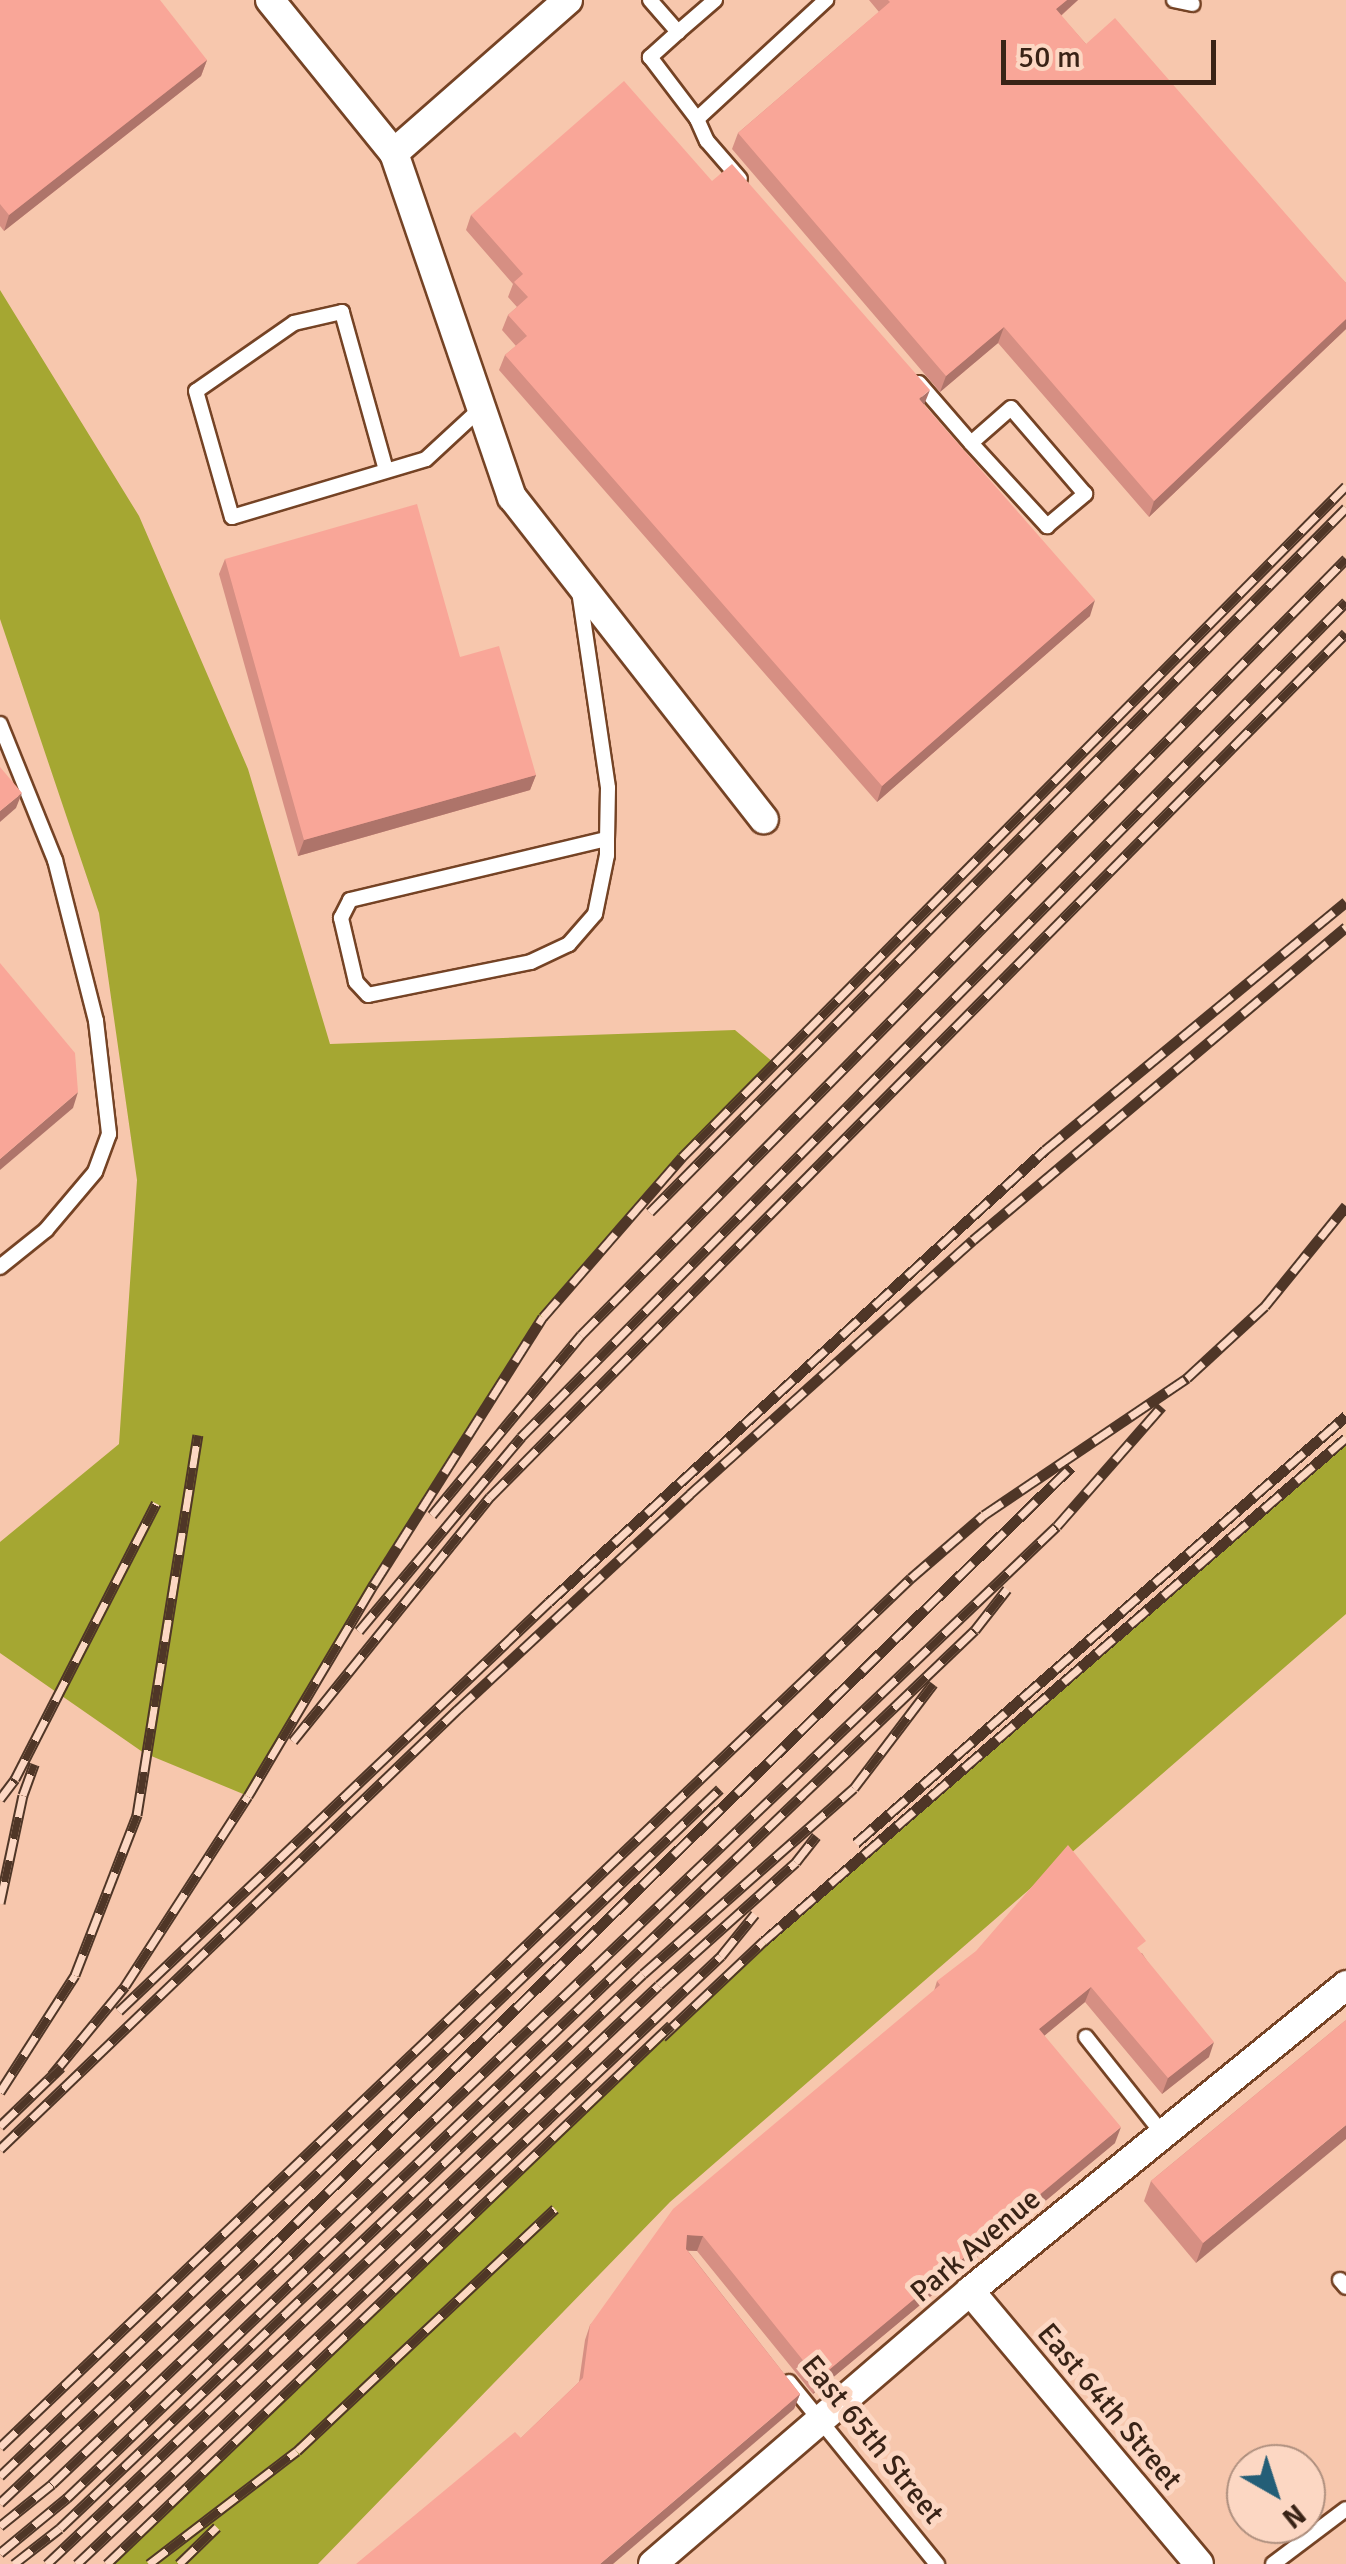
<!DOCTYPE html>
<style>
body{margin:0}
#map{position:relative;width:1346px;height:2564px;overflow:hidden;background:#f7c7ad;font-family:Signika,sans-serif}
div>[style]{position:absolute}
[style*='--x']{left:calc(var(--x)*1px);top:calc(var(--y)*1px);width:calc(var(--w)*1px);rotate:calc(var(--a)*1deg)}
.forest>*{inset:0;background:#a5a732}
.roads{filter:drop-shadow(2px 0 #754325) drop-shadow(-2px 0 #754325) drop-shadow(0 2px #754325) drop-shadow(0 -2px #754325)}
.lane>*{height:14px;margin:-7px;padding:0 7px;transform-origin:7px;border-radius:7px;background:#fff}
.street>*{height:28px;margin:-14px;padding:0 14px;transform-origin:14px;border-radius:14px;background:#fff}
.rail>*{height:11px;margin-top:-5.5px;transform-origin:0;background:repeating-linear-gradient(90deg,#fcd7c3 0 22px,#4f3627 0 44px);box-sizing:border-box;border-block:2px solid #4f3627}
.wall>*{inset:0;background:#d68f83}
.shaded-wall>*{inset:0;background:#ae746a}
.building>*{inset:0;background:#f9a698}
span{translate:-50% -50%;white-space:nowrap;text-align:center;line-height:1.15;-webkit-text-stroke:10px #fcd7c3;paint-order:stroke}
.street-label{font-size:30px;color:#392316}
.north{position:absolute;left:1226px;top:2444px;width:100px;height:100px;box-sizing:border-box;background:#fcd7c3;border:2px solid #ae8f7e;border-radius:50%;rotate:141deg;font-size:28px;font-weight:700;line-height:40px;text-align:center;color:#392316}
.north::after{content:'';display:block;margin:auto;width:35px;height:45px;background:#245e77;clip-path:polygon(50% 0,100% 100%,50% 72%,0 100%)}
.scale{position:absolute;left:1001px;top:40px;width:215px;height:45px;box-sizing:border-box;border:5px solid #392316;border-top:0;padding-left:12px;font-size:30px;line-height:35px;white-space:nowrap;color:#392316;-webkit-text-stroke:8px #fcd7c3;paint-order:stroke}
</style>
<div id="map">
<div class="forest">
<div style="clip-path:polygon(0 290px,139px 516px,248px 769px,330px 1044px,735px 1030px,774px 1063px,681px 1157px,543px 1317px,374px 1584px,248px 1796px,144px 1753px,0 1653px,0 1542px,119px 1444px,137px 1180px,99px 913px,0 619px)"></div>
<div style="clip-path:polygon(1346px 1438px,1346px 1614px,670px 2202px,318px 2564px,107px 2564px,764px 1941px)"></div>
</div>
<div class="roads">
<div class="lane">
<div style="--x:650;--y:0;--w:43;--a:48.8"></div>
<div style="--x:678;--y:32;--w:49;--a:-40.9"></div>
<div style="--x:1174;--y:0;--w:19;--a:12"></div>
<div style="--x:678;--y:32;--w:38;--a:138"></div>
<div style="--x:650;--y:57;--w:78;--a:52.8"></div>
<div style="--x:697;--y:119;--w:176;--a:-42.7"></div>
<div style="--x:697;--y:119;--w:24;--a:66"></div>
<div style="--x:707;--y:141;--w:50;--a:49"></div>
<div style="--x:919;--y:383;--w:79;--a:49.1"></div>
<div style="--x:971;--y:443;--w:113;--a:47.5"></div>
<div style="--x:1047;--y:526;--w:50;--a:-40.1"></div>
<div style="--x:1085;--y:494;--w:113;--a:-130.7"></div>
<div style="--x:1011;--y:408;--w:53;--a:138.8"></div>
<div style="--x:386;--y:470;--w:164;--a:-105.6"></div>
<div style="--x:342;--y:312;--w:49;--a:167.1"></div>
<div style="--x:294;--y:323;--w:119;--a:145.2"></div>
<div style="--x:196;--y:391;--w:131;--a:74.1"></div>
<div style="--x:232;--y:517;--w:202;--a:-16.6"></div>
<div style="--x:426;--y:459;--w:75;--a:-42.8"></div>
<div style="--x:579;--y:591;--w:199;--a:81.6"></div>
<div style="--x:608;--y:788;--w:51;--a:91.1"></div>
<div style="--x:607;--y:839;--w:16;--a:90"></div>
<div style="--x:607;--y:855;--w:60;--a:101.5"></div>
<div style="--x:595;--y:914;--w:40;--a:131"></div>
<div style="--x:569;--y:944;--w:42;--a:154.7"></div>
<div style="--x:531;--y:962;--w:166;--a:168.6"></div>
<div style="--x:368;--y:995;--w:18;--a:-133"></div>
<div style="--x:356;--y:982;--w:66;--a:-103.2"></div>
<div style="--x:341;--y:918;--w:20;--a:-63"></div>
<div style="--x:350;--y:900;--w:264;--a:-13.4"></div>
<div style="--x:0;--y:724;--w:147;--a:68"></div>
<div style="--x:55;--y:860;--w:166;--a:75.7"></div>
<div style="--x:96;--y:1021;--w:114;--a:83.4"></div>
<div style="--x:109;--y:1134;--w:40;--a:110.2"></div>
<div style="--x:95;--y:1172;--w:76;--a:130.2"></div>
<div style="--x:46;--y:1230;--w:59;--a:141.2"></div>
<div style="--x:1086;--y:2037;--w:124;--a:51.6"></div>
<div style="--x:1340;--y:2280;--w:9;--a:49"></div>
<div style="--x:789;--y:2382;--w:235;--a:50.9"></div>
<div style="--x:1273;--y:2564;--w:91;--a:-37"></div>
</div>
<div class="street">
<div style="--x:270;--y:0;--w:197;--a:51"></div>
<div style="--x:568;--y:0;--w:232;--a:138.7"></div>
<div style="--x:394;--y:153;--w:364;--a:71.1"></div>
<div style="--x:512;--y:497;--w:409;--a:52"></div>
<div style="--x:970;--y:2291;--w:356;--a:50"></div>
<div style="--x:653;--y:2564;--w:418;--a:-40.7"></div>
<div style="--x:970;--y:2291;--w:485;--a:-39.1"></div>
</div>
</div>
<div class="rail">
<div style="--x:650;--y:1212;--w:990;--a:-45.33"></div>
<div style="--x:432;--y:1515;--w:234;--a:-50.4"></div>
<div style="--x:581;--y:1335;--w:1090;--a:-45.41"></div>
<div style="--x:359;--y:1631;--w:253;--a:-50.1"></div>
<div style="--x:521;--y:1437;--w:1174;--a:-45.35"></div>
<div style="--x:293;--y:1741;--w:314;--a:-51.1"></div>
<div style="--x:490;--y:1497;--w:1216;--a:-45.27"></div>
<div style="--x:0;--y:1799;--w:25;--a:-53"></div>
<div style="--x:15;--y:1779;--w:310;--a:-62.9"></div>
<div style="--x:856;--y:1843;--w:650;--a:-41.07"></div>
<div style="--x:0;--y:1903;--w:110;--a:-78"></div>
<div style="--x:23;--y:1795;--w:33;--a:-70"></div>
<div style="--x:119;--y:2011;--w:593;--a:-43.57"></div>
<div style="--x:549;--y:1602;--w:671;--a:-42.34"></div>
<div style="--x:1045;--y:1150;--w:390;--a:-39.5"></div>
<div style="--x:662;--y:2037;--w:140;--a:-43.3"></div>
<div style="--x:764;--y:1941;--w:769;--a:-40.84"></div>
<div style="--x:52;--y:2075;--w:115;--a:-50.6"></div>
<div style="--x:125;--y:1986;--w:226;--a:-57.1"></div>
<div style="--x:248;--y:1796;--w:247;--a:-59.3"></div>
<div style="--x:374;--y:1584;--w:316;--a:-57.7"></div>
<div style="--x:543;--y:1317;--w:212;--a:-49"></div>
<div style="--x:682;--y:1157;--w:944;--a:-45.3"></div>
<div style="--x:0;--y:2092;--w:139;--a:-57.3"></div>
<div style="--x:75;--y:1975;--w:172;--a:-68.8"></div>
<div style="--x:137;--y:1815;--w:385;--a:-80.9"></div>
<div style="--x:0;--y:2126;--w:85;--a:-44"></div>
<div style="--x:0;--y:2149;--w:634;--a:-43.85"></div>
<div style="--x:457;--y:1710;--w:318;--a:-42.8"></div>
<div style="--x:690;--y:1494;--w:380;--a:-41.9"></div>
<div style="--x:973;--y:1240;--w:487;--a:-40"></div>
<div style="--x:0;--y:2447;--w:1259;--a:-43.65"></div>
<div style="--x:911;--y:1578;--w:96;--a:-40.8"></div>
<div style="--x:984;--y:1515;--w:245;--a:-34"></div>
<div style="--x:1187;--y:1378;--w:106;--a:-42.7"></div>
<div style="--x:1265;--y:1306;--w:129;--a:-51"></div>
<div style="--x:0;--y:2476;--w:995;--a:-43.66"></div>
<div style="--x:0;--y:2503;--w:363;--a:-43.3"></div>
<div style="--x:264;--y:2254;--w:1127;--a:-44.28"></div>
<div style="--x:0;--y:2526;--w:67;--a:-38.9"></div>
<div style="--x:52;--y:2484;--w:1388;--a:-43.63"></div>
<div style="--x:1057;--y:1526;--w:159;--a:-48.8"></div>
<div style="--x:0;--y:2553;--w:87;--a:-39.4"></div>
<div style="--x:67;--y:2498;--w:1256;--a:-43.71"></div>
<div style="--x:975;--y:1630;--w:52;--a:-52"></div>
<div style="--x:14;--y:2564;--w:58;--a:-38"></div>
<div style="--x:60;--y:2528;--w:804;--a:-43.54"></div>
<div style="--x:643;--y:1974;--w:281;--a:-41.4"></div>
<div style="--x:854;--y:1788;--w:131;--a:-52.8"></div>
<div style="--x:47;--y:2564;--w:842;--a:-43.41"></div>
<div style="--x:659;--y:1985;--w:184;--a:-41.9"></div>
<div style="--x:796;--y:1862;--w:33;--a:-52"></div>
<div style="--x:77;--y:2564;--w:886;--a:-43.35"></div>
<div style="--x:721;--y:1956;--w:54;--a:-51"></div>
<div style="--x:107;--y:2564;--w:780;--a:-43.7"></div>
<div style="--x:149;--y:2564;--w:186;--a:-37.4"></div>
<div style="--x:297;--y:2451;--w:354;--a:-43.2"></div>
<div style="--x:179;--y:2564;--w:53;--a:-44.2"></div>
</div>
<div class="wall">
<div style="clip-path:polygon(0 0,207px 60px,201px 76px,4px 231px,0 226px)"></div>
<div style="clip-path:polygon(869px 0,1078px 0,1061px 16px,1086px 44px,1346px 283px,1346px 329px,1149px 517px,998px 343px,940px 392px,732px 149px,738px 133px,879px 12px)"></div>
<div style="clip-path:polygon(712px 181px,924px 405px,1090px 616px,877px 802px,499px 370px,505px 355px,516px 346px,502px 330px,508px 315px,517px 307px,508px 297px,513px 284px,466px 230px,471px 215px)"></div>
<div style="clip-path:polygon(225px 559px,460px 657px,536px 775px,530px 790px,298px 856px,219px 574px)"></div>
<div style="clip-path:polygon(1142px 1953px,1209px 2057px,1162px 2094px,1085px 2002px,1044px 2036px,1115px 2143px,813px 2394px,697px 2251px,688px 2251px,800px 2394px,794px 2409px,521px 2438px,579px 2382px,585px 2340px,590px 2325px,934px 1991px,937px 1981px)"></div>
<div style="clip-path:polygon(1346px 2020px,1196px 2263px,1144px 2201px,1151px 2181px)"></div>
</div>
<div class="shaded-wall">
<div style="clip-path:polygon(1067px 0,1078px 0,1050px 25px,1056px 9px)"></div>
<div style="clip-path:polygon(207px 60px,201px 76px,4px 231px,9px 215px)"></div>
<div style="clip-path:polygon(1346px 319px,1346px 329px,1149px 517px,1154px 501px)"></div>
<div style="clip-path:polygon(1004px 327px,998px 343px,940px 392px,946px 376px)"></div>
<div style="clip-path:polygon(930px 390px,924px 405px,919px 399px)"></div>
<div style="clip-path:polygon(1095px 600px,1090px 616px,877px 802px,882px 786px)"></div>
<div style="clip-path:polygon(536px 775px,530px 790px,298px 856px,304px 840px)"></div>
<div style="clip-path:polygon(22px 793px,16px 808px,0 822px,0 811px)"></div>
<div style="clip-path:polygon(78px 1092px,73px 1108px,0 1170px,0 1159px)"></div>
<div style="clip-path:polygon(1091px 1987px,1085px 2002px,1033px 2045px,1039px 2029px)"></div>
<div style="clip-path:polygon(1214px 2042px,1209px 2057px,1162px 2094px,1168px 2078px)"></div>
<div style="clip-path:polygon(1346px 2125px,1346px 2139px,1196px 2263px,1203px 2243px)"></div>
<div style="clip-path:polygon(1121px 2127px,1115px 2143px,813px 2394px,818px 2379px)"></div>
<div style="clip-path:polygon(687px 2235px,703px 2236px,697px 2251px,682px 2250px)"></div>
<div style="clip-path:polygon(800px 2394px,794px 2409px,613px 2564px,600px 2564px)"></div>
</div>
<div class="building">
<div style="clip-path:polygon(0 0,160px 0,207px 60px,9px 215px,0 204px)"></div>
<div style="clip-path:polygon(888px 0,1067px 0,1056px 9px,1086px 44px,1115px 18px,1346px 283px,1346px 319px,1154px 501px,1004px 327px,946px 376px,738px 133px,890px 2px)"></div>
<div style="clip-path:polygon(624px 81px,712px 181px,732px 164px,930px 390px,919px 399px,1095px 600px,882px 786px,505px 355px,527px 336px,508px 315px,528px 297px,514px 282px,523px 274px,471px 215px)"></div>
<div style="clip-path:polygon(417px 504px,460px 657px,499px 646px,536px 775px,304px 840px,225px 559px)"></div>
<div style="clip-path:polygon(0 767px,22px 793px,0 811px)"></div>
<div style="clip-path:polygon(0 963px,75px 1053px,78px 1092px,0 1159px)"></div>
<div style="clip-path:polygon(1068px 1845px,1146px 1941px,1137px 1948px,1214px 2042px,1168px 2078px,1091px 1987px,1039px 2029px,1121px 2127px,818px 2379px,703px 2236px,687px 2235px,686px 2249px,800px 2394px,600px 2564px,356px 2564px,515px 2432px,521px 2438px,583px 2378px,590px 2325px,673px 2209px,940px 1985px,937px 1981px,976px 1951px)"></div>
<div style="clip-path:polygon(1346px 2020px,1346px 2125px,1203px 2243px,1151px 2181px)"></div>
</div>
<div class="street-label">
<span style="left:976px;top:2246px;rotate:-40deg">Park Avenue</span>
<span style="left:1109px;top:2407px;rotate:50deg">East 64th Street</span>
<span style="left:872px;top:2440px;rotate:51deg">East 65th Street</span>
</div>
<div class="north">N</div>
<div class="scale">50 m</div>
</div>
